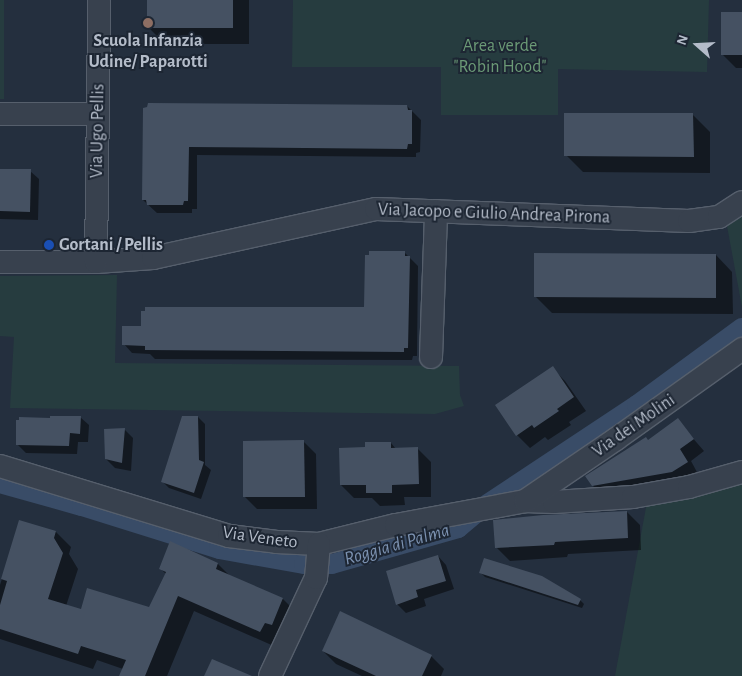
<!DOCTYPE html>
<style>
body{margin:0}
#map{position:relative;width:742px;height:676px;overflow:hidden;background:#242f3e;font-family:"Alegreya Sans",sans-serif}
div>[style]{position:absolute}
[style*='--x']{left:calc(var(--x)*1px);top:calc(var(--y)*1px);width:calc(var(--w)*1px);rotate:calc(var(--a)*1deg)}
.green>*{inset:0;background:#263c3f}
.shadow>*{inset:0;background:#0007}
.canal>*{height:20px;margin:-10px;padding:0 10px;transform-origin:10px;border-radius:10px;background:#394c67}
.building>*{inset:0;background:#455162}
.roads{filter:drop-shadow(1px 0 #565f6c) drop-shadow(-1px 0 #565f6c) drop-shadow(0 1px #565f6c) drop-shadow(0 -1px #565f6c)}
.minor>*{height:22px;margin:-11px;padding:0 11px;transform-origin:11px;border-radius:11px;background:#38414e}
.dots>*{width:14px;height:14px;translate:-50% -50%;box-sizing:border-box;border:2px solid #1d2633;border-radius:50%}
span{translate:-50% -50%;white-space:nowrap;text-align:center;line-height:1.15;-webkit-text-stroke:4px #1d2633;paint-order:stroke}
.poi-label{font-size:18px;color:#b4bcc9;font-weight:700}
.left{translate:0 -50%;text-align:left}
.park-label{font-size:18px;color:#6b9a76}
.street-label{font-size:18px;color:#b4bcc9}
.water-label{font-size:19px;color:#7c92b1;font-style:italic}
.north{position:absolute;left:672px;top:20px;width:50px;height:50px;-webkit-text-stroke:4px #1d2633;paint-order:stroke;rotate:289deg;font-size:14px;font-weight:700;line-height:20px;text-align:center;color:#b4bcc9}
.north::after{content:'';display:block;margin:auto;width:18px;height:22px;background:#b4bcc9;clip-path:polygon(50% 0,100% 100%,50% 72%,0 100%)}
</style>
<div id="map">
<div class="green">
<div style="clip-path:polygon(0 0,4px 0,4px 99px,0 99px)"></div>
<div style="clip-path:polygon(293px 0,709px 0,707px 72px,558px 69px,558px 115px,441px 115px,441px 67px,292px 67px)"></div>
<div style="clip-path:polygon(742px 217px,742px 307px,727px 226px)"></div>
<div style="clip-path:polygon(117px 275px,115px 363px,459px 366px,460px 395px,464px 406px,435px 414px,10px 408px,14px 337px,0 336px,0 276px)"></div>
<div style="clip-path:polygon(742px 482px,742px 676px,615px 676px,647px 502px)"></div>
</div>
<div class="shadow">
<div style="clip-path:polygon(149px 0,249px 0,249px 44px,165px 44px,148px 27px)"></div>
<div style="clip-path:polygon(742px 13px,742px 68px,736px 68px,723px 55px)"></div>
<div style="clip-path:polygon(407px 106px,421px 120px,420px 152px,416px 153px,416px 157px,197px 155px,197px 209px,192px 209px,192px 213px,157px 213px,143px 200px,144px 109px)"></div>
<div style="clip-path:polygon(693px 115px,710px 132px,710px 173px,583px 172px,566px 155px)"></div>
<div style="clip-path:polygon(0 171px,30px 171px,39px 179px,38px 220px,0 219px)"></div>
<div style="clip-path:polygon(404px 252px,418px 266px,417px 356px,413px 356px,412px 360px,155px 359px,150px 354px,132px 353px,124px 344px,365px 308px)"></div>
<div style="clip-path:polygon(716px 255px,732px 272px,733px 314px,552px 313px,535px 296px)"></div>
<div style="clip-path:polygon(552px 368px,565px 381px,586px 411px,569px 422px,571px 425px,548px 440px,545px 437px,530px 448px,517px 435px)"></div>
<div style="clip-path:polygon(80px 417px,89px 425px,88px 442px,78px 442px,77px 454px,26px 453px,17px 444px,21px 419px)"></div>
<div style="clip-path:polygon(198px 417px,205px 424px,205px 465px,211px 470px,201px 499px,169px 488px,162px 481px)"></div>
<div style="clip-path:polygon(677px 420px,704px 451px,691px 461px,698px 474px,604px 497px,593px 486px)"></div>
<div style="clip-path:polygon(125px 430px,133px 438px,131px 471px,115px 468px,106px 459px)"></div>
<div style="clip-path:polygon(303px 441px,316px 454px,317px 509px,257px 509px,244px 496px)"></div>
<div style="clip-path:polygon(391px 443px,396px 449px,418px 449px,431px 462px,431px 497px,404px 497px,405px 505px,380px 506px,372px 498px,354px 498px,341px 485px,366px 448px)"></div>
<div style="clip-path:polygon(627px 512px,640px 525px,641px 550px,568px 554px,567px 557px,510px 561px,497px 548px)"></div>
<div style="clip-path:polygon(20px 521px,56px 532px,71px 547px,69px 554px,78px 569px,66px 606px,81px 611px,150px 609px,166px 574px,160px 568px,218px 564px,230px 576px,283px 599px,298px 614px,276px 647px,194px 611px,167px 676px,120px 676px,123px 669px,97px 660px,93px 669px,0 639px,0 585px)"></div>
<div style="clip-path:polygon(438px 556px,446px 565px,454px 589px,424px 599px,426px 606px,406px 613px,397px 604px)"></div>
<div style="clip-path:polygon(481px 573px,580px 600px,584px 604px,582px 608px,485px 577px)"></div>
<div style="clip-path:polygon(323px 651px,431px 656px,444px 669px,441px 676px,362px 676px,336px 664px)"></div>
</div>
<div class="canal">
<div style="--x:0;--y:483;--w:85;--a:15.7"></div>
<div style="--x:82;--y:506;--w:144;--a:17.4"></div>
<div style="--x:219;--y:549;--w:86;--a:10"></div>
<div style="--x:304;--y:564;--w:28;--a:0"></div>
<div style="--x:332;--y:564;--w:131;--a:-15.9"></div>
<div style="--x:458;--y:528;--w:33;--a:-40"></div>
<div style="--x:483;--y:507;--w:185;--a:-33.5"></div>
<div style="--x:637;--y:405;--w:130;--a:-36.3"></div>
</div>
<div class="building">
<div style="clip-path:polygon(147px 0,233px 0,233px 28px,147px 28px)"></div>
<div style="clip-path:polygon(721px 12px,742px 12px,742px 55px,721px 55px)"></div>
<div style="clip-path:polygon(148px 103px,407px 105px,408px 110px,412px 110px,412px 144px,408px 144px,407px 149px,189px 147px,188px 201px,184px 201px,183px 205px,147px 205px,146px 200px,142px 200px,143px 108px,147px 107px)"></div>
<div style="clip-path:polygon(564px 113px,693px 113px,694px 157px,564px 156px)"></div>
<div style="clip-path:polygon(0 169px,31px 169px,30px 212px,0 211px)"></div>
<div style="clip-path:polygon(369px 251px,405px 251px,405px 256px,410px 256px,408px 348px,404px 348px,404px 352px,145px 350px,145px 346px,122px 345px,122px 326px,141px 326px,141px 311px,145px 311px,145px 307px,364px 307px,365px 255px,369px 255px)"></div>
<div style="clip-path:polygon(534px 253px,716px 254px,716px 298px,534px 297px)"></div>
<div style="clip-path:polygon(553px 366px,574px 397px,557px 409px,559px 411px,534px 428px,532px 425px,516px 436px,495px 405px)"></div>
<div style="clip-path:polygon(50px 416px,81px 416px,80px 434px,70px 433px,69px 446px,16px 445px,16px 420px,19px 420px,19px 417px,50px 418px)"></div>
<div style="clip-path:polygon(182px 416px,198px 416px,199px 460px,204px 462px,194px 493px,161px 482px)"></div>
<div style="clip-path:polygon(678px 418px,694px 439px,680px 449px,688px 462px,672px 472px,592px 486px,585px 476px,646px 437px,648px 440px)"></div>
<div style="clip-path:polygon(125px 428px,122px 463px,105px 459px,104px 429px)"></div>
<div style="clip-path:polygon(304px 440px,305px 497px,243px 497px,243px 441px)"></div>
<div style="clip-path:polygon(365px 442px,391px 442px,391px 448px,418px 447px,419px 484px,392px 485px,392px 493px,366px 493px,366px 485px,340px 485px,339px 448px,365px 447px)"></div>
<div style="clip-path:polygon(627px 511px,628px 538px,555px 542px,554px 545px,495px 548px,493px 520px,543px 515px)"></div>
<div style="clip-path:polygon(19px 520px,56px 531px,54px 538px,63px 553px,48px 599px,81px 609px,87px 588px,149px 607px,166px 572px,159px 569px,170px 541px,218px 563px,216px 569px,283px 598px,272px 625px,265px 623px,260px 632px,178px 596px,145px 676px,119px 676px,126px 660px,81px 646px,78px 654px,0 629px,0 605px,7px 581px,1px 579px)"></div>
<div style="clip-path:polygon(438px 555px,446px 581px,416px 590px,418px 597px,396px 605px,386px 571px)"></div>
<div style="clip-path:polygon(484px 558px,542px 576px,581px 599px,578px 605px,479px 573px)"></div>
<div style="clip-path:polygon(340px 611px,432px 655px,422px 676px,376px 676px,322px 651px)"></div>
<div style="clip-path:polygon(212px 659px,252px 676px,204px 676px)"></div>
</div>
<div class="roads">
<div class="minor">
<div style="--x:0;--y:114;--w:98;--a:0"></div>
<div style="--x:0;--y:262;--w:96;--a:0"></div>
<div style="--x:96;--y:262;--w:57;--a:-4"></div>
<div style="--x:153;--y:258;--w:228;--a:-12.4"></div>
<div style="--x:376;--y:209;--w:313;--a:2.2"></div>
<div style="--x:689;--y:221;--w:30;--a:-8"></div>
<div style="--x:719;--y:217;--w:27;--a:-33"></div>
<div style="--x:96;--y:262;--w:262;--a:-89.3"></div>
<div style="--x:431;--y:357;--w:146;--a:-88"></div>
<div style="--x:0;--y:466;--w:239;--a:17"></div>
<div style="--x:229;--y:536;--w:48;--a:7.1"></div>
<div style="--x:277;--y:542;--w:42;--a:2.7"></div>
<div style="--x:319;--y:544;--w:79;--a:-13.9"></div>
<div style="--x:396;--y:525;--w:131;--a:-10.5"></div>
<div style="--x:525;--y:501;--w:29;--a:2"></div>
<div style="--x:554;--y:502;--w:79;--a:-3.6"></div>
<div style="--x:633;--y:497;--w:57;--a:-10.1"></div>
<div style="--x:689;--y:487;--w:55;--a:-15.8"></div>
<div style="--x:525;--y:501;--w:110;--a:-34.3"></div>
<div style="--x:616;--y:439;--w:155;--a:-35.5"></div>
<div style="--x:270;--y:676;--w:108;--a:-64.9"></div>
<div style="--x:316;--y:578;--w:34;--a:-85"></div>
</div>
</div>
<div class="dots">
<div style="left:148px;top:23px;background:#8d6e63"></div>
<div style="left:49px;top:245px;background:#1a4fb4"></div>
</div>
<div class="poi-label">
<span style="left:148px;top:52px">Scuola Infanzia<br>Udine/ Paparotti</span>
<span class="left" style="left:59px;top:245px">Gortani / Pellis</span>
</div>
<div class="park-label">
<span style="left:500px;top:57px">Area verde<br>"Robin Hood"</span>
</div>
<div class="street-label">
<span style="left:98px;top:131px;rotate:-89deg">Via Ugo Pellis</span>
<span style="left:494px;top:214px;rotate:2deg">Via Jacopo e Giulio Andrea Pirona</span>
<span style="left:634px;top:426px;rotate:-35deg">Via dei Molini</span>
<span style="left:260px;top:538px;rotate:8deg">Via Veneto</span>
</div>
<div class="water-label">
<span style="left:397px;top:545px;rotate:-16deg">Roggia di Palma</span>
</div>
<div class="north">N</div>
</div>
